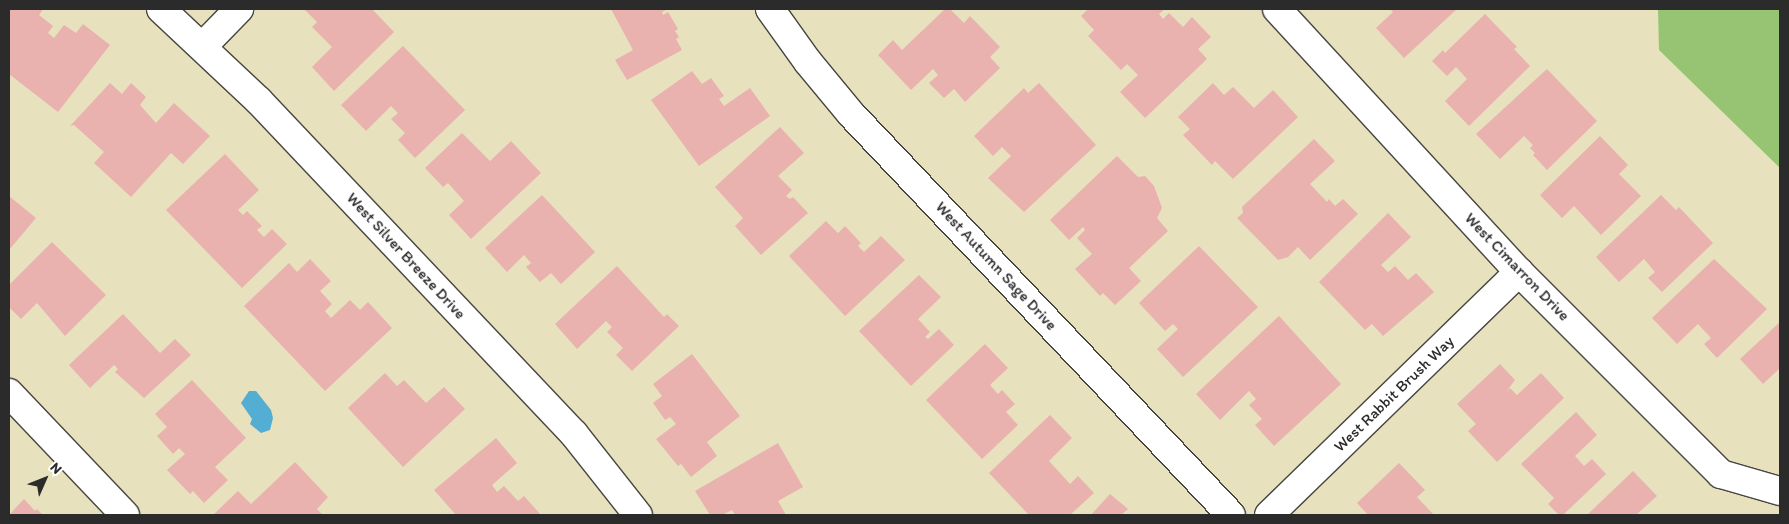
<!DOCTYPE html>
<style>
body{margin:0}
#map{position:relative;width:1789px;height:524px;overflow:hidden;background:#e7e1be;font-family:Itim,sans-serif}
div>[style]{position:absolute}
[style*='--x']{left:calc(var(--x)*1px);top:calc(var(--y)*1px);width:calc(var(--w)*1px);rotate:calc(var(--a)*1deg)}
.green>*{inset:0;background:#96c473}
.water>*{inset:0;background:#54add2}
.building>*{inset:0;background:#e9b2af}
.roads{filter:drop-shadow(1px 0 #474641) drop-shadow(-1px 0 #474641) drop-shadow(0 1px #474641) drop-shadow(0 -1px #474641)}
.minor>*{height:28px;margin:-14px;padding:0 14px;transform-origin:14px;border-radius:14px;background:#fff}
span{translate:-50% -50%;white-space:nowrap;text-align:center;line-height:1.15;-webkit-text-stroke:4px #fff;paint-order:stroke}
.street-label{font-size:16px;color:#2b2b2b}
.frame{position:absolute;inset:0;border:10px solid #2b2b2b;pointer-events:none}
.north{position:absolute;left:20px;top:454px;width:50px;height:50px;-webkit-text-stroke:4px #fff;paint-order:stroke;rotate:46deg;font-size:14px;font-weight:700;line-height:20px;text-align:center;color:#2b2b2b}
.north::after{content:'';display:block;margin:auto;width:18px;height:22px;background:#2b2b2b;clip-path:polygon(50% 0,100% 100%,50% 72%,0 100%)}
</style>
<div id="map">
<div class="green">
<div style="clip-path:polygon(1658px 9px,1780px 9px,1780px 168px,1659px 50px)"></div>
</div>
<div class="water">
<div style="clip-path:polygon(249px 391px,256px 391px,271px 410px,273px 418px,270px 430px,261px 433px,250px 424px,252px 419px,241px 403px)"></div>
</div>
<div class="building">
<div style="clip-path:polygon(9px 9px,43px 9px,39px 15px,53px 26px,48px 33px,54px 38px,64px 25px,76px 33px,83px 24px,110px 45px,58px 112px,9px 74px)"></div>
<div style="clip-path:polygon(304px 9px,372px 9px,394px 32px,334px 91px,312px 67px,332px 47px,312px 27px,317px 22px)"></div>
<div style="clip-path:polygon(611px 9px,668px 9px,662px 12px,663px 15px,668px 12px,678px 29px,675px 31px,679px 37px,676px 39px,682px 50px,627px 80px,615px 60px,633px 50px)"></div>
<div style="clip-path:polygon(945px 9px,950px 9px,964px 23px,970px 16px,1000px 47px,990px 57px,1000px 68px,965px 102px,954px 89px,944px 98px,929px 83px,938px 75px,933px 69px,911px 90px,878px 55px,893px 40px,902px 50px)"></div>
<div style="clip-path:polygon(1088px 9px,1165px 9px,1159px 14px,1163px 19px,1169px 13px,1183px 27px,1192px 17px,1211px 37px,1198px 49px,1207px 59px,1145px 118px,1120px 92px,1138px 75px,1127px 64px,1121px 70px,1088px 36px,1094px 30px,1081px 16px)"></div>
<div style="clip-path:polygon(1390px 9px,1457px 9px,1404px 58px,1376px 28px,1393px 12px)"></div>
<div style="clip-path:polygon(1485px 14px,1517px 47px,1514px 49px,1530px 66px,1469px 126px,1445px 101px,1467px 79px,1456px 67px,1447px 76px,1432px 61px,1443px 50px,1445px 53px)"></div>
<div style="clip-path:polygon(403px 46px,465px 110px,415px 158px,398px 140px,405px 133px,391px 119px,398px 113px,391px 106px,366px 131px,341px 105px)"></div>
<div style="clip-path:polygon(1547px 69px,1597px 121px,1547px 170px,1533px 155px,1535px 153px,1530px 148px,1533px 145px,1524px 136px,1500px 159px,1476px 134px)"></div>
<div style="clip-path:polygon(692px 71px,702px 84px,711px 78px,724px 96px,719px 99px,724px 106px,750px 88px,770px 116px,699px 166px,651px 100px)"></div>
<div style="clip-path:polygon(110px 83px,122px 94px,131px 83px,146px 97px,140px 105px,156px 123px,174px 103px,210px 136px,183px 164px,171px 153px,131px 197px,94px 163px,104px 152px,74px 125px,70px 126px)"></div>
<div style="clip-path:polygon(1039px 83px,1096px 145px,1024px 212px,988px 178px,1011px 156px,1002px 147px,993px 156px,974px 136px,1024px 88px,1028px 93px)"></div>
<div style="clip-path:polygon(1213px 83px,1224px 95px,1233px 87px,1254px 108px,1273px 90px,1298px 117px,1233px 179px,1215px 161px,1212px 165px,1183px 135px,1190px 129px,1178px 117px)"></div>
<div style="clip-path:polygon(780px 127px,804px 153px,778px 176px,792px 190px,786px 196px,790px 199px,793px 197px,808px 213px,761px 255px,735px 226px,743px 218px,715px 187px)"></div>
<div style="clip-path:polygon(462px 133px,490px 161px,511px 141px,541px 173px,471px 239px,449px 215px,464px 201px,448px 183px,443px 187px,425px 168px)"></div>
<div style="clip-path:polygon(1600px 136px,1628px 165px,1619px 174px,1641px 196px,1601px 235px,1574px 206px,1562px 218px,1540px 195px)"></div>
<div style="clip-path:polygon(1314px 139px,1335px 161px,1310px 184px,1327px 202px,1329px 199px,1335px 206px,1343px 199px,1358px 214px,1310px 260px,1298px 247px,1288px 257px,1278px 260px,1237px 218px,1243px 213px,1242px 207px)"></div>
<div style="clip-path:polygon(225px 154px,259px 190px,238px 210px,243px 215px,247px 211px,262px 226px,257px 230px,264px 237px,272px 229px,287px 244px,242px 288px,166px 210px)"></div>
<div style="clip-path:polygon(1117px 156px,1138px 177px,1145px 176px,1154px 186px,1162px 208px,1157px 218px,1168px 231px,1129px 268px,1141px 281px,1115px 305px,1103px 293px,1100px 296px,1075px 269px,1092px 254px,1077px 238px,1085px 230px,1083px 227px,1069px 240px,1050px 220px)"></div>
<div style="clip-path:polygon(542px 195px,595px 252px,561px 284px,551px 273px,540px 282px,526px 267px,531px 263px,524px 255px,507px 272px,485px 248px)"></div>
<div style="clip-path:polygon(1661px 195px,1676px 210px,1679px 207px,1713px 243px,1662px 292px,1648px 278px,1655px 272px,1644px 259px,1619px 282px,1596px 257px)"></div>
<div style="clip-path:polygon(9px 196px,36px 218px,9px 250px)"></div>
<div style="clip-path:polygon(1388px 213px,1411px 237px,1381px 265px,1388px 272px,1395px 266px,1408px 280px,1416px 273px,1434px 292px,1383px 336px,1372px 324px,1365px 330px,1319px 282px)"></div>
<div style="clip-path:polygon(826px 221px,838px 233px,845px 226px,861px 243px,858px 246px,864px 252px,881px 236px,905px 260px,845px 316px,789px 256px)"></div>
<div style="clip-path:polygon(52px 242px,106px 295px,65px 336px,37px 303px,21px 319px,9px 307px,9px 285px)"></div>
<div style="clip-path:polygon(1199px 246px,1258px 307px,1183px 377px,1157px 349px,1178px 329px,1173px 324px,1165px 331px,1139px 303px)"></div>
<div style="clip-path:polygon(310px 259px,331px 281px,320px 291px,332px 304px,325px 311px,331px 318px,350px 300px,360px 310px,368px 302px,392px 328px,325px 391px,244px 306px,289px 263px,297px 272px)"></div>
<div style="clip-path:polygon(1714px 259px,1767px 309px,1717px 358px,1704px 344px,1711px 338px,1698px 324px,1677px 344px,1652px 318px)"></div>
<div style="clip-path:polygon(617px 266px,664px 317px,667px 314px,679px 326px,632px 371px,616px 355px,623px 348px,607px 332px,612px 327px,606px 321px,577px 349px,555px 324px)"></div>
<div style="clip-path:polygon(919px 275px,941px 297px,918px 319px,930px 332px,925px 337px,928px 339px,939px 329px,954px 345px,911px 386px,859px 331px)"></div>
<div style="clip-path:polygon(123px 314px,160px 353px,175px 339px,191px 355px,144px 398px,115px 372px,118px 369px,114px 365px,90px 388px,69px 365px)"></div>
<div style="clip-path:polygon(1279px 316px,1341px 384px,1274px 446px,1255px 425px,1262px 419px,1249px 405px,1256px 399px,1249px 391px,1220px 420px,1196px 394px)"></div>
<div style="clip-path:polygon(1780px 322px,1780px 368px,1763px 384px,1740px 359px)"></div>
<div style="clip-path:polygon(985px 344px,1008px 368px,990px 385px,998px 394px,1002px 390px,1015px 404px,1006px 412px,1018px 425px,982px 459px,926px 400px)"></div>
<div style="clip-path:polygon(692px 354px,740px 416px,707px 442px,717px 456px,691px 477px,681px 464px,678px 466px,656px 439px,676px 424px,670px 417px,665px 420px,653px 403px,662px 396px,653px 384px)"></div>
<div style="clip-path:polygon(1500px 364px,1515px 380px,1506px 392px,1510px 388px,1517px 395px,1541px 373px,1564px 398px,1497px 462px,1468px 431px,1476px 424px,1457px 404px)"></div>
<div style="clip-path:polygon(385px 373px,397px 386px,404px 380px,426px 403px,444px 387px,465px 409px,403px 467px,348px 408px)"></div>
<div style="clip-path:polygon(192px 380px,246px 438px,215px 467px,228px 480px,204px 503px,193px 491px,190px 494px,167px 470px,185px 454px,179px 448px,173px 454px,157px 436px,167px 427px,155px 414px)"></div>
<div style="clip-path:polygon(1576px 412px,1597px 435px,1575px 456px,1584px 466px,1592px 459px,1606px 474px,1563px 515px,1559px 515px,1548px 504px,1554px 498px,1521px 464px)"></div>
<div style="clip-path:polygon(1050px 415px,1072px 438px,1049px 461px,1070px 484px,1078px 476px,1094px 493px,1070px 515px,1029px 515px,989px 473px)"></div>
<div style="clip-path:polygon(496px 438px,517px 463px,492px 485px,497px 492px,504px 486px,518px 501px,524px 496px,541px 515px,456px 515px,434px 490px)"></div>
<div style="clip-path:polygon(778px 443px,803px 487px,778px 501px,786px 515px,735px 515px,732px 510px,722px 515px,710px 515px,695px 491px)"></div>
<div style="clip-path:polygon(295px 462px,328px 497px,317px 509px,323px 515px,213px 515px,238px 491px,251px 504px)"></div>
<div style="clip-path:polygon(1399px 463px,1425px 490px,1417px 497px,1434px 515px,1368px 515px,1357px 503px)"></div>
<div style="clip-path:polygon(1633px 471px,1657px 496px,1636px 515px,1587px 515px)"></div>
<div style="clip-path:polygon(1110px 494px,1128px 509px,1121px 515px,1091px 515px)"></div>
<div style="clip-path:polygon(24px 499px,35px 511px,37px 509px,43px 515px,9px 515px)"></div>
</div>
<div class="roads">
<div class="minor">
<div style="--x:161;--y:9;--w:134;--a:43.2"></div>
<div style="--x:259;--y:101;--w:458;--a:46.6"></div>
<div style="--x:574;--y:434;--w:103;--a:51.7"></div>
<div style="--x:770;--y:9;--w:65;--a:54.4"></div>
<div style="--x:808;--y:62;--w:67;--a:50.4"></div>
<div style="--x:851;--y:114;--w:552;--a:46.54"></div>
<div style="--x:1277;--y:9;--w:357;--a:47.4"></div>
<div style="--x:1519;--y:272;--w:286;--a:45"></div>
<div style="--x:1721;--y:474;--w:61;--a:16.1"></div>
<div style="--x:203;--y:46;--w:52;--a:-45.8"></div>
<div style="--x:9;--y:393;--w:168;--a:46.4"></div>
<div style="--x:1269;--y:515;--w:349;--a:-44.2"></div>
</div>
</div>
<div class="street-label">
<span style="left:406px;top:256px;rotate:47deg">West Silver Breeze Drive</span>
<span style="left:996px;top:266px;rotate:47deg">West Autumn Sage Drive</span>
<span style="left:1517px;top:267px;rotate:46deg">West Cimarron Drive</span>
<span style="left:1394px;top:394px;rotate:-44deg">West Rabbit Brush Way</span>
</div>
<div class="frame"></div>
<div class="north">N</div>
</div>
